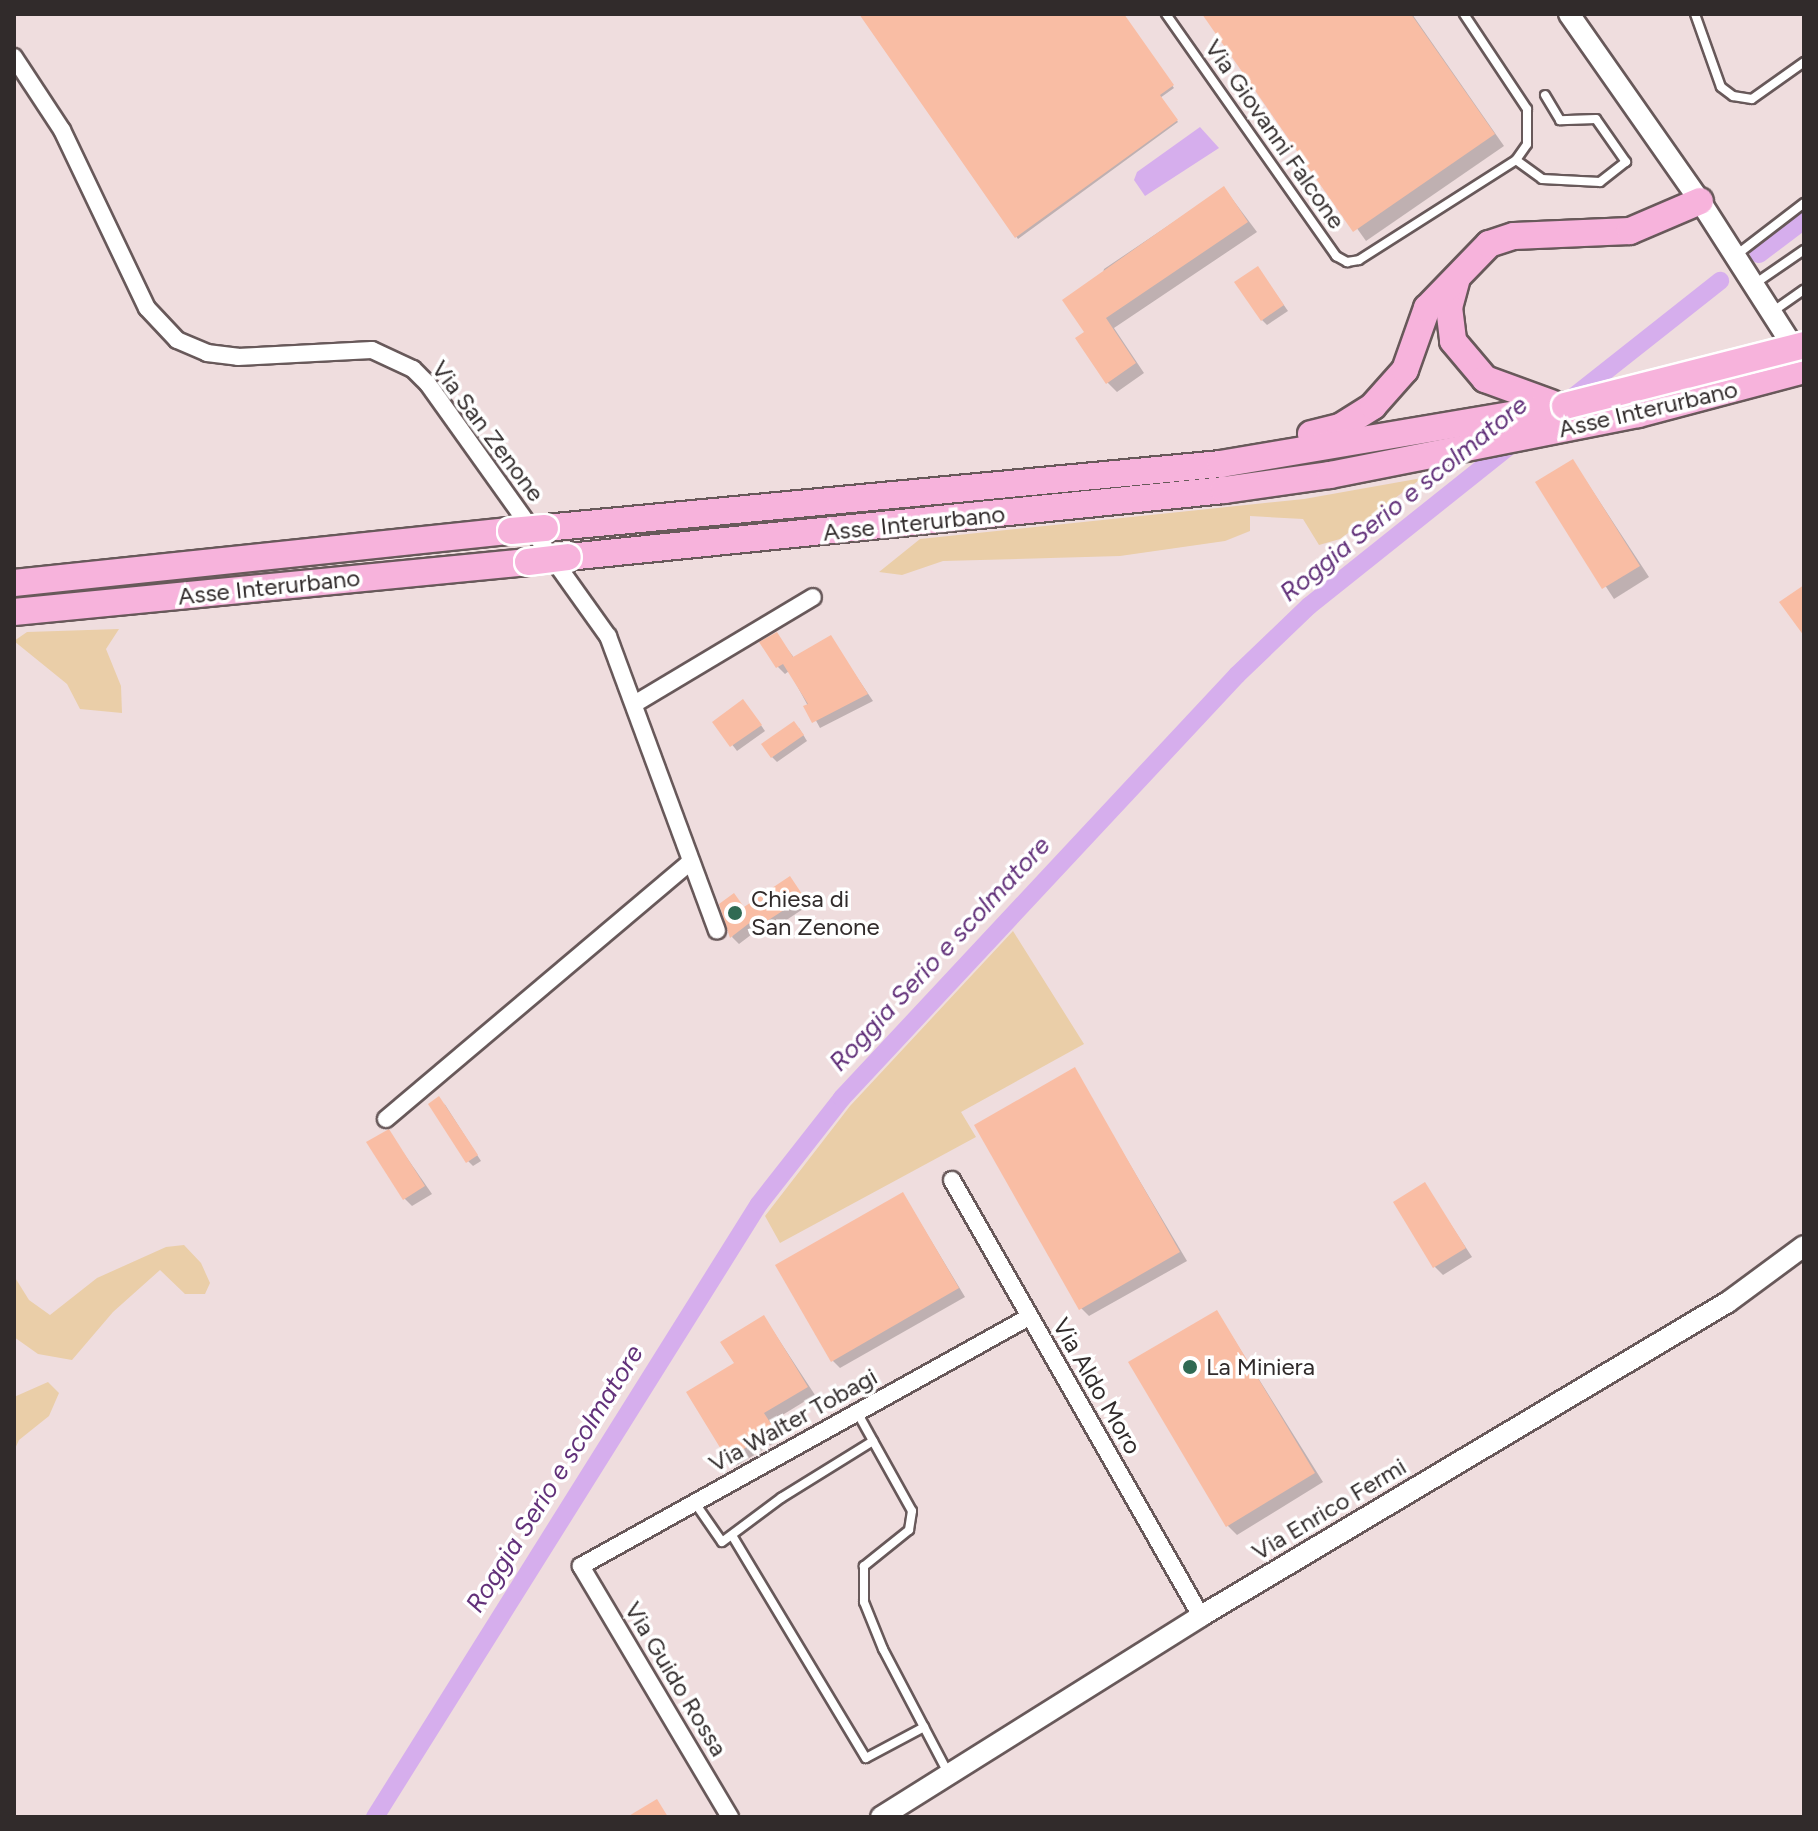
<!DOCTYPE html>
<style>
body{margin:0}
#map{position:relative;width:1818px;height:1831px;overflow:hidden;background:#efddde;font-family:Figtree,sans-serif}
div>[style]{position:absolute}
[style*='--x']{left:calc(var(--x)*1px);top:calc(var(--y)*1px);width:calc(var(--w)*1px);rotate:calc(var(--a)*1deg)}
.green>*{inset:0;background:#eacea8}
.water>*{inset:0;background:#d6aeed}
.shadow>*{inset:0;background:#0003}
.canal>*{height:18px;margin:-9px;padding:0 9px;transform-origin:9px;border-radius:9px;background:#d6aeed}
.building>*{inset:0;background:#f9bda4}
.roads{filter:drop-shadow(2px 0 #68595a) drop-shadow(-2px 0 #68595a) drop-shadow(0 2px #68595a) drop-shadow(0 -2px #68595a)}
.service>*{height:8px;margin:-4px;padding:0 4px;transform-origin:4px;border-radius:4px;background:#fff}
.minor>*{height:16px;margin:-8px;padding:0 8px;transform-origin:8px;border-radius:8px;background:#fff}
.tertiary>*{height:20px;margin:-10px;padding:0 10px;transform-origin:10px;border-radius:10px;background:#fff}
.trunk>*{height:26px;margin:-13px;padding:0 13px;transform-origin:13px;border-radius:13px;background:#f7b3dc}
.bridges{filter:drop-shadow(2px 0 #fff) drop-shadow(-2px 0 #fff) drop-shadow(0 2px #fff) drop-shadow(0 -2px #fff)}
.trunk-bridge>*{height:26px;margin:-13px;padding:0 13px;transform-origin:13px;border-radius:13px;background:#f7b3dc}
.dots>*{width:22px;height:22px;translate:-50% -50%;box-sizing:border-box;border:4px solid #fff;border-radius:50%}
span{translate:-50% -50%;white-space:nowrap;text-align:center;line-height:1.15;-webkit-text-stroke:7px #fff;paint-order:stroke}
.street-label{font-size:24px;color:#312b2b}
.poi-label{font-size:24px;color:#312b2b}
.left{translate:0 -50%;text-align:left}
.water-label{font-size:26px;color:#62317a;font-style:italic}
.frame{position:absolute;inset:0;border:16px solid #312b2b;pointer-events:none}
</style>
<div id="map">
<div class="green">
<div style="clip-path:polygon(1422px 478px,1340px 539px,1319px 545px,1303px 519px,1250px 516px,1250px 531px,1225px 541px,1120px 556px,943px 561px,902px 575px,879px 572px,920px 539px,1304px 499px)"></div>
<div style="clip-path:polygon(119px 629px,106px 649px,121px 686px,122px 713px,80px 709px,67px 684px,14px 641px,27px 632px)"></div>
<div style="clip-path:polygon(1013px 931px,1084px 1044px,961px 1112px,976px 1137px,780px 1243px,765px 1216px,850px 1106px)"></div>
<div style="clip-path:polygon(184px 1245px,201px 1263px,210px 1283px,205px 1294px,185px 1294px,160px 1270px,113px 1312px,72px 1360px,38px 1354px,14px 1337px,14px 1276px,29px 1300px,50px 1315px,97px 1278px,166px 1247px)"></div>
<div style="clip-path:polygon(48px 1382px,59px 1393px,49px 1416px,19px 1440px,14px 1451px,14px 1397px)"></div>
</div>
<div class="water">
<div style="clip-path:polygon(1200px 127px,1219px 148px,1145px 196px,1134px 180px,1137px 172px)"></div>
</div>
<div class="shadow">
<div style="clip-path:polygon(860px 14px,1122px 14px,1174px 88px,1160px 98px,1178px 122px,1018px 239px)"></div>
<div style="clip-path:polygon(1205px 14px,1412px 14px,1504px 146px,1366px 241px)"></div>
<div style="clip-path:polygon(1224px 188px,1257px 232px,1114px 328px,1144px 373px,1117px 392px,1107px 382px,1087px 332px,1104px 269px)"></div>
<div style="clip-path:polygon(1262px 274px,1288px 311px,1267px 325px,1262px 320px)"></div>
<div style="clip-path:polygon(1573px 461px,1649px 577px,1614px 599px,1538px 483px)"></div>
<div style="clip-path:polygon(776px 634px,795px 659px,830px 637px,873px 701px,820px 728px,789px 671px,785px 674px,778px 667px,762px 643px)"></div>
<div style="clip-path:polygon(748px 707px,765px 731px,737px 751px,715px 722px)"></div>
<div style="clip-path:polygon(799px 728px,807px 741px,777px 762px,772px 757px)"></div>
<div style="clip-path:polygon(790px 878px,809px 905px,770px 931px,764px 925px,739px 944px,732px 937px,745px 909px)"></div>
<div style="clip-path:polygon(1074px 1070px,1187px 1261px,1089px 1316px,1081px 1308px)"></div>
<div style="clip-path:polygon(444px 1103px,481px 1161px,473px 1166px,468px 1161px)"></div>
<div style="clip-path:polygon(389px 1132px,432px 1194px,412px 1206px,404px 1198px)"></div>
<div style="clip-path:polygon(1425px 1185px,1472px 1257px,1443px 1275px,1435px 1267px)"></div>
<div style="clip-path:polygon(903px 1194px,965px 1297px,840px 1368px,832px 1360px)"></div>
<div style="clip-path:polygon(1217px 1312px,1323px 1482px,1237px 1535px,1227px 1525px)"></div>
<div style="clip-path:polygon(764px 1317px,815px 1395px,771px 1422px,781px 1439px,736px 1466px,689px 1393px,737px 1364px)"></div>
</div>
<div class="canal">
<div style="--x:1759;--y:254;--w:56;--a:-37.1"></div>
<div style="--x:1568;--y:401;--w:194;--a:-38.3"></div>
<div style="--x:375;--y:1817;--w:723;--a:-57.94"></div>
<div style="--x:759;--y:1204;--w:135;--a:-51.9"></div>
<div style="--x:842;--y:1098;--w:579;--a:-46.96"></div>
<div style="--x:1237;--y:675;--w:100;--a:-43.8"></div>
<div style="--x:1309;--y:606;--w:265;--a:-38.6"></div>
</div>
<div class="building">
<div style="clip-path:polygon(859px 14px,1124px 14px,1174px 85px,1160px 95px,1178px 120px,1015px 238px)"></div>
<div style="clip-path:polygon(1202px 14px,1411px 14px,1495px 134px,1353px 232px)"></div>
<div style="clip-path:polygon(1224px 186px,1248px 222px,1106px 318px,1136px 363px,1106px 384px,1075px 338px,1084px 332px,1062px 300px)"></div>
<div style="clip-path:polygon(1258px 266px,1284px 305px,1261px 321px,1234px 282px)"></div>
<div style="clip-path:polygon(1573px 459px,1640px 566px,1602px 589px,1535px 482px)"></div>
<div style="clip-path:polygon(1804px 585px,1804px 636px,1779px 602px)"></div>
<div style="clip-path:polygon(777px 632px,793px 657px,831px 635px,868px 694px,812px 723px,803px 706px,808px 704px,783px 664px,776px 668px,759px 642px)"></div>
<div style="clip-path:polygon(743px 699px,762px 725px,730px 747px,712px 722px)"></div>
<div style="clip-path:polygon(794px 721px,804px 735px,771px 758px,761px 744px)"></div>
<div style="clip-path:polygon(790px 876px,804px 897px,761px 925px,756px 918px,730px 938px,719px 904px,734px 893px,744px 907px)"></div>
<div style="clip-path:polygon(1075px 1067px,1180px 1252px,1079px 1310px,974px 1125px)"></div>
<div style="clip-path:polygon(439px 1096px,478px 1155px,466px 1163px,428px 1104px)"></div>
<div style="clip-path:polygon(389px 1129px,425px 1186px,403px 1200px,366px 1142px)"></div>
<div style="clip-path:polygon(1425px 1182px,1466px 1248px,1433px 1268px,1393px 1202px)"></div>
<div style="clip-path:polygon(903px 1192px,959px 1288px,831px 1362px,775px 1265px)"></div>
<div style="clip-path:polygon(1217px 1310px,1315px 1473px,1226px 1527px,1128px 1362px)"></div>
<div style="clip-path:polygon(764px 1315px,808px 1387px,764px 1413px,775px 1430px,727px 1459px,686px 1392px,734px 1363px,720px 1342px)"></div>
<div style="clip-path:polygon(657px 1799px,668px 1817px,627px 1817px)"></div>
</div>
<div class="roads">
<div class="service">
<div style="--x:1166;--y:14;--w:296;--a:54.9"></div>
<div style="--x:1336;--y:256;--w:13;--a:29"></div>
<div style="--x:1347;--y:262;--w:12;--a:-9"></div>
<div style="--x:1359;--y:260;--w:186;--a:-32.5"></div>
<div style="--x:1516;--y:160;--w:19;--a:-55"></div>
<div style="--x:1527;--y:144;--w:35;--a:-90"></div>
<div style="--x:1527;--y:109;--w:114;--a:-123.6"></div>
<div style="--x:1695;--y:14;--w:77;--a:70.4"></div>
<div style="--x:1721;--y:87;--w:15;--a:37"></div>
<div style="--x:1733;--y:96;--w:19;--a:9"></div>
<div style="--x:1752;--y:99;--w:64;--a:-35.4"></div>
<div style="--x:1516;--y:160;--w:32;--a:36"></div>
<div style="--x:1542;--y:179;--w:58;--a:3"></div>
<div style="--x:1600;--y:182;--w:33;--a:-38"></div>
<div style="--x:1626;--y:162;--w:52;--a:-124.9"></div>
<div style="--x:1596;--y:119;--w:36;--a:178"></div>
<div style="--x:1560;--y:120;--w:29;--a:-121"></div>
<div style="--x:1735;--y:256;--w:87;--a:-37.5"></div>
<div style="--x:1753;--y:285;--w:62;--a:-34.5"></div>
<div style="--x:1772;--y:312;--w:39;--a:-35"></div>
<div style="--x:857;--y:1412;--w:33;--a:61"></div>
<div style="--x:695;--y:1503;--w:47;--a:55.3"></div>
<div style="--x:722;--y:1542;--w:74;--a:-36.7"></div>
<div style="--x:781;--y:1498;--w:108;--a:-31.8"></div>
<div style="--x:873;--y:1441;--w:80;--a:60.9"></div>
<div style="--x:912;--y:1511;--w:19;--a:99"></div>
<div style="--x:909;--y:1530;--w:58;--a:141.3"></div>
<div style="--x:864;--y:1566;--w:36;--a:90"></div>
<div style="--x:864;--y:1602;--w:51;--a:68"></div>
<div style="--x:883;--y:1649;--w:140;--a:62.3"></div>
<div style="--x:733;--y:1537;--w:258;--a:59"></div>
<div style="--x:866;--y:1758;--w:66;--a:-28.1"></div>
</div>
<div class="minor">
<div style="--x:14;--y:57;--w:87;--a:56.7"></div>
<div style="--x:62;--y:130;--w:197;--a:64.5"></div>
<div style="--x:147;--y:308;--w:44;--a:46.8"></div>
<div style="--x:177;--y:340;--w:33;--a:23"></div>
<div style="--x:207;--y:353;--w:31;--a:7"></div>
<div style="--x:238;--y:357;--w:134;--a:-3"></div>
<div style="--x:372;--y:350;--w:45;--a:24.9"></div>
<div style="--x:413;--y:369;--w:21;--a:45"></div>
<div style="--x:428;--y:384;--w:310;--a:54.5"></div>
<div style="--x:608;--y:636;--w:314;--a:69.7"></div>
<div style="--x:636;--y:703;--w:206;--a:-30.9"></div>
<div style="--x:386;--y:1119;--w:399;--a:-40.2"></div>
<div style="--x:952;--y:1180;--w:502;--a:60.27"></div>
<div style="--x:730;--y:1817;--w:292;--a:-120.7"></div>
<div style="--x:581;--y:1566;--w:513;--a:-29.07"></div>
</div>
<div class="tertiary">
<div style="--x:1569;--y:14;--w:228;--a:55"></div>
<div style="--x:1700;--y:201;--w:188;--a:57.4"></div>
<div style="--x:881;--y:1817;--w:378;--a:-32.1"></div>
<div style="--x:1201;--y:1616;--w:613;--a:-30.79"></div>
<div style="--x:1728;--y:1302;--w:94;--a:-36.4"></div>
</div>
<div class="trunk">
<div style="--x:1457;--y:278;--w:30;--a:105"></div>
<div style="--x:1449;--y:307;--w:34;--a:83"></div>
<div style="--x:1453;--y:341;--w:50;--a:49.9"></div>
<div style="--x:1485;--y:379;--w:70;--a:20"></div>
<div style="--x:1311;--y:434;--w:30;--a:-14"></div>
<div style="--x:1340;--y:427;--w:39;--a:-32"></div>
<div style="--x:1373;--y:406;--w:48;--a:-48.4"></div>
<div style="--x:1405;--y:370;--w:66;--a:-70.5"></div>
<div style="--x:1427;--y:308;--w:89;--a:-45.9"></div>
<div style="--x:1489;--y:244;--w:26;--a:-18"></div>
<div style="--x:1514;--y:236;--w:116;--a:-2.5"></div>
<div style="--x:1630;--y:231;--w:76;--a:-23.2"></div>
<div style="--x:545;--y:528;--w:679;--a:-5.41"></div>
<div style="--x:1221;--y:464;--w:349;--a:-9.6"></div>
<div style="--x:568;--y:557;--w:659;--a:-5.83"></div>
<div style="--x:1224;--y:490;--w:107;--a:-8.1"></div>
<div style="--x:1330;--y:475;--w:314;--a:-11.2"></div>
<div style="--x:1638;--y:414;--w:172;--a:-14.8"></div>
<div style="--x:14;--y:583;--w:500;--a:-6"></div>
<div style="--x:14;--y:612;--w:516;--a:-5.56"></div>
</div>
</div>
<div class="bridges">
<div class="trunk-bridge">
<div style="--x:1565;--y:406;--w:247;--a:-14.3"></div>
<div style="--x:511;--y:531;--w:34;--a:-5"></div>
<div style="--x:528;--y:562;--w:40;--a:-7.1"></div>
</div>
</div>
<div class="dots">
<div style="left:735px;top:913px;background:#306a53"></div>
<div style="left:1190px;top:1367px;background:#306a53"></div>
</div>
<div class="street-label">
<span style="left:1275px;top:134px;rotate:55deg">Via Giovanni Falcone</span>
<span style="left:1648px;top:409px;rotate:-13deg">Asse Interurbano</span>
<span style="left:488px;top:431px;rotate:53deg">Via San Zenone</span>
<span style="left:914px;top:523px;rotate:-6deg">Asse Interurbano</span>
<span style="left:269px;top:587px;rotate:-6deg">Asse Interurbano</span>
<span style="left:1097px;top:1386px;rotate:60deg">Via Aldo Moro</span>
<span style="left:793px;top:1420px;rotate:-29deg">Via Walter Tobagi</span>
<span style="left:1329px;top:1509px;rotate:-31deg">Via Enrico Fermi</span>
<span style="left:676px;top:1679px;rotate:59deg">Via Guido Rossa</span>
</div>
<div class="poi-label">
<span class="left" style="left:751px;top:913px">Chiesa di<br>San Zenone</span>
<span class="left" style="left:1206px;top:1367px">La Miniera</span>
</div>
<div class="water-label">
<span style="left:1404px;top:499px;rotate:-39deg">Roggia Serio e scolmatore</span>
<span style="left:940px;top:954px;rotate:-47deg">Roggia Serio e scolmatore</span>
<span style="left:555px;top:1479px;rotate:-58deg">Roggia Serio e scolmatore</span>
</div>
<div class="frame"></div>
</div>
